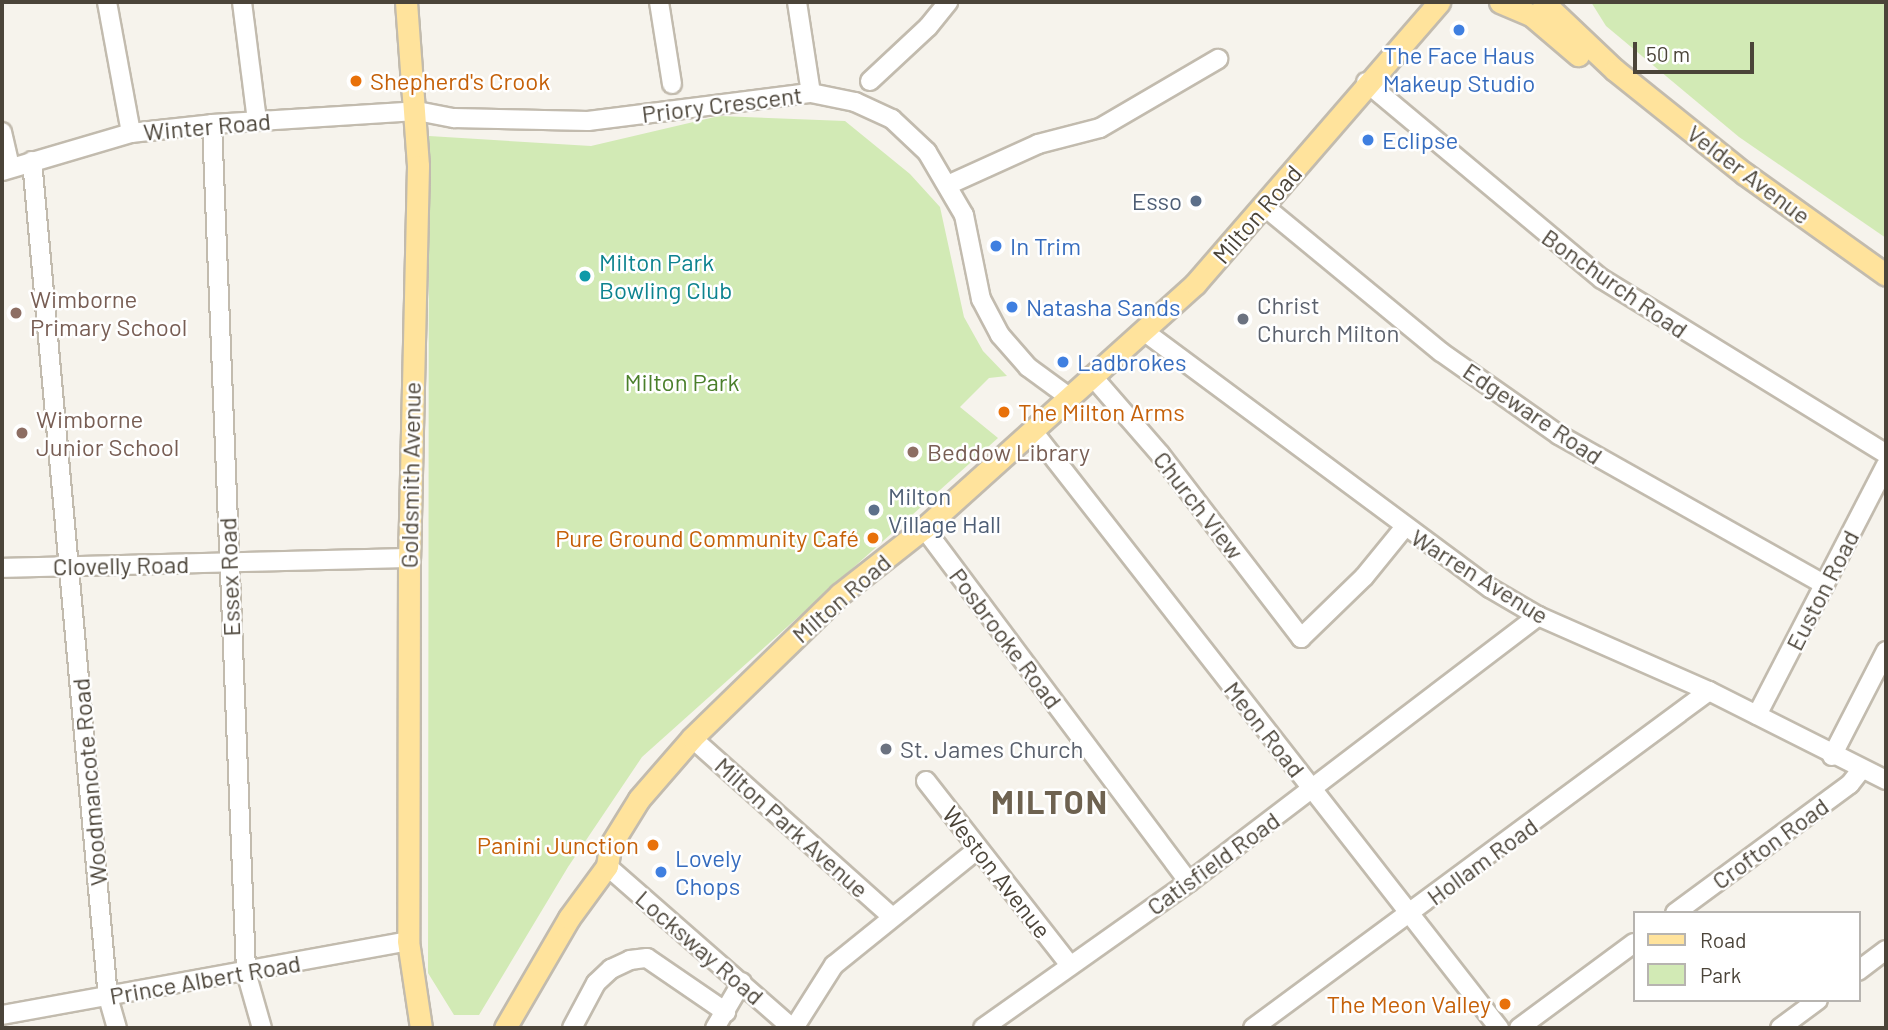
<!DOCTYPE html>
<meta charset="utf-8">
<style>
body{margin:0}
#map{position:relative;width:1888px;height:1030px;overflow:hidden;background:#f6f3ec;font-family:Barlow,sans-serif}
div>[style]{position:absolute}
[style*='--x']{left:calc(var(--x)*1px);top:calc(var(--y)*1px);width:calc(var(--w)*1px);rotate:calc(var(--a)*1deg)}
.green>*{inset:0;background:#d2eab5}
.roads{filter:drop-shadow(2px 0 #c2bbae) drop-shadow(-2px 0 #c2bbae) drop-shadow(0 2px #c2bbae) drop-shadow(0 -2px #c2bbae)}
.minor>*{height:18px;margin:-9px;padding:0 9px;transform-origin:9px;border-radius:9px;background:#fff}
.major>*{height:21px;margin:-10.5px;padding:0 10.5px;transform-origin:10.5px;border-radius:10.5px;background:#ffe39c}
.dots>*{width:19px;height:19px;translate:-50% -50%;box-sizing:border-box;border:4px solid #fff;border-radius:50%}
span{translate:-50% -50%;white-space:nowrap;text-align:center;line-height:1.15;-webkit-text-stroke:5px #fff;paint-order:stroke}
.shop-label{font-size:24px;color:#366cbe}
.left{translate:0 -50%;text-align:left}
.food-label{font-size:24px;color:#c56008}
.right{translate:-100% -50%;text-align:right}
.street-label{font-size:24px;color:#4b4439}
.service-label{font-size:24px;color:#4e5e75}
.culture-label{font-size:24px;color:#0d838f}
.education-label{font-size:24px;color:#785e54}
.worship-label{font-size:24px;color:#5b616d}
.park-label{font-size:24px;color:#4a7f2a}
.district-label{font-size:32px;color:#6e6250;font-weight:700;letter-spacing:2px}
.frame{position:absolute;inset:0;border:4px solid #4b4439;pointer-events:none}
.legend{position:absolute;left:1633px;top:911px;width:228px;height:91px;box-sizing:border-box;background:#fff;border:2px solid #b7b4b0;margin:0;padding:9px 12px;list-style:none;font-size:21px;color:#4b4439}
.legend li{display:flex;align-items:center;gap:14px;height:35px}
.legend b{width:35px;border:2px solid #b7b4b0}
.scale{position:absolute;left:1633px;top:42px;width:121px;height:32px;box-sizing:border-box;border:4px solid #4b4439;border-top:0;padding-left:9px;font-size:21px;line-height:24px;white-space:nowrap;color:#4b4439;-webkit-text-stroke:5px #fff;paint-order:stroke}
</style>
<div id="map">
<div class="green">
<div style="clip-path:polygon(1591px 2px,1886px 2px,1886px 238px,1739px 137px,1606px 26px)"></div>
<div style="clip-path:polygon(719px 116px,845px 121px,910px 174px,940px 207px,964px 317px,983px 351px,1007px 376px,989px 378px,960px 407px,998px 438px,642px 757px,568px 867px,479px 1015px,454px 1015px,428px 973px,429px 136px,591px 146px)"></div>
</div>
<div class="roads">
<div class="minor">
<div style="--x:107;--y:2;--w:133;--a:79.6"></div>
<div style="--x:242;--y:2;--w:120;--a:82.8"></div>
<div style="--x:659;--y:2;--w:83;--a:81"></div>
<div style="--x:797;--y:2;--w:92;--a:81.3"></div>
<div style="--x:870;--y:81;--w:79;--a:-43"></div>
<div style="--x:928;--y:27;--w:32;--a:-51"></div>
<div style="--x:1366;--y:82;--w:307;--a:39.9"></div>
<div style="--x:1602;--y:279;--w:334;--a:31.6"></div>
<div style="--x:212;--y:124;--w:849;--a:87.7"></div>
<div style="--x:246;--y:972;--w:58;--a:74.1"></div>
<div style="--x:2;--y:132;--w:36;--a:77"></div>
<div style="--x:32;--y:161;--w:839;--a:84.81"></div>
<div style="--x:108;--y:997;--w:32;--a:74"></div>
<div style="--x:2;--y:171;--w:134;--a:-16.4"></div>
<div style="--x:131;--y:133;--w:81;--a:-6.3"></div>
<div style="--x:212;--y:124;--w:205;--a:-3.6"></div>
<div style="--x:417;--y:111;--w:38;--a:11"></div>
<div style="--x:454;--y:118;--w:134;--a:1.3"></div>
<div style="--x:588;--y:121;--w:225;--a:-7.2"></div>
<div style="--x:811;--y:93;--w:45;--a:11.6"></div>
<div style="--x:855;--y:102;--w:41;--a:24.7"></div>
<div style="--x:892;--y:119;--w:48;--a:43.3"></div>
<div style="--x:927;--y:152;--w:73;--a:59.6"></div>
<div style="--x:964;--y:215;--w:86;--a:78.6"></div>
<div style="--x:981;--y:299;--w:41;--a:62.2"></div>
<div style="--x:1000;--y:335;--w:43;--a:48.8"></div>
<div style="--x:1028;--y:367;--w:51;--a:36.2"></div>
<div style="--x:950;--y:184;--w:97;--a:-24.4"></div>
<div style="--x:1038;--y:144;--w:64;--a:-14.5"></div>
<div style="--x:1100;--y:128;--w:137;--a:-30.3"></div>
<div style="--x:1265;--y:207;--w:228;--a:39.5"></div>
<div style="--x:1441;--y:352;--w:144;--a:35.1"></div>
<div style="--x:1559;--y:435;--w:305;--a:29.4"></div>
<div style="--x:1145;--y:332;--w:430;--a:36.6"></div>
<div style="--x:1490;--y:588;--w:56;--a:30.3"></div>
<div style="--x:1538;--y:616;--w:187;--a:23.7"></div>
<div style="--x:1709;--y:691;--w:198;--a:26.7"></div>
<div style="--x:1093;--y:377;--w:102;--a:49"></div>
<div style="--x:1160;--y:454;--w:232;--a:52.5"></div>
<div style="--x:1301;--y:638;--w:88;--a:-44.1"></div>
<div style="--x:1364;--y:577;--w:63;--a:-50.8"></div>
<div style="--x:1032;--y:430;--w:759;--a:52.01"></div>
<div style="--x:924;--y:528;--w:442;--a:53.2"></div>
<div style="--x:2;--y:568;--w:407;--a:-1.4"></div>
<div style="--x:1757;--y:715;--w:281;--a:-62.7"></div>
<div style="--x:692;--y:738;--w:268;--a:41.8"></div>
<div style="--x:1832;--y:756;--w:118;--a:-62.8"></div>
<div style="--x:926;--y:781;--w:232;--a:52"></div>
<div style="--x:607;--y:866;--w:246;--a:41.2"></div>
<div style="--x:1675;--y:913;--w:217;--a:-36.4"></div>
<div style="--x:1850;--y:784;--w:18;--a:-52"></div>
<div style="--x:1858;--y:971;--w:35;--a:-37"></div>
<div style="--x:2;--y:1015;--w:413;--a:-10.3"></div>
<div style="--x:572;--y:1028;--w:51;--a:-61.9"></div>
<div style="--x:596;--y:983;--w:21;--a:-43"></div>
<div style="--x:611;--y:969;--w:21;--a:-25"></div>
<div style="--x:630;--y:960;--w:17;--a:-7"></div>
<div style="--x:647;--y:958;--w:96;--a:34.4"></div>
<div style="--x:715;--y:1028;--w:53;--a:-59.6"></div>
<div style="--x:794;--y:1028;--w:75;--a:-57.6"></div>
<div style="--x:834;--y:965;--w:185;--a:-38.9"></div>
<div style="--x:983;--y:1028;--w:252;--a:-35.3"></div>
<div style="--x:1189;--y:882;--w:439;--a:-37.3"></div>
<div style="--x:1253;--y:1028;--w:567;--a:-36.47"></div>
<div style="--x:1519;--y:1028;--w:143;--a:-36.5"></div>
<div style="--x:1780;--y:1028;--w:47;--a:-36.4"></div>
</div>
<div class="major">
<div style="--x:406;--y:2;--w:164;--a:85.8"></div>
<div style="--x:418;--y:166;--w:392;--a:91.3"></div>
<div style="--x:409;--y:558;--w:383;--a:90.1"></div>
<div style="--x:408;--y:941;--w:88;--a:81.5"></div>
<div style="--x:1500;--y:2;--w:34;--a:23"></div>
<div style="--x:1531;--y:15;--w:62;--a:40.4"></div>
<div style="--x:1543;--y:2;--w:99;--a:43.4"></div>
<div style="--x:1615;--y:70;--w:166;--a:38.7"></div>
<div style="--x:1745;--y:174;--w:173;--a:35.6"></div>
<div style="--x:505;--y:1028;--w:127;--a:-59.8"></div>
<div style="--x:569;--y:918;--w:64;--a:-53.8"></div>
<div style="--x:607;--y:866;--w:20;--a:-81"></div>
<div style="--x:610;--y:846;--w:55;--a:-58.3"></div>
<div style="--x:639;--y:799;--w:81;--a:-49"></div>
<div style="--x:692;--y:738;--w:206;--a:-44.2"></div>
<div style="--x:840;--y:594;--w:107;--a:-38.2"></div>
<div style="--x:924;--y:528;--w:365;--a:-42"></div>
<div style="--x:1195;--y:284;--w:373;--a:-49.1"></div>
</div>
</div>
<div class="dots">
<div style="left:1459px;top:30px;background:#3f7fe0"></div>
<div style="left:356px;top:81px;background:#e8710a"></div>
<div style="left:1368px;top:140px;background:#3f7fe0"></div>
<div style="left:1196px;top:201px;background:#5c6f8a"></div>
<div style="left:996px;top:246px;background:#3f7fe0"></div>
<div style="left:585px;top:276px;background:#0f9aa8"></div>
<div style="left:1012px;top:307px;background:#3f7fe0"></div>
<div style="left:16px;top:313px;background:#8d6e63"></div>
<div style="left:1243px;top:319px;background:#6b7280"></div>
<div style="left:1063px;top:362px;background:#3f7fe0"></div>
<div style="left:1004px;top:412px;background:#e8710a"></div>
<div style="left:22px;top:433px;background:#8d6e63"></div>
<div style="left:913px;top:452px;background:#8d6e63"></div>
<div style="left:874px;top:510px;background:#5c6f8a"></div>
<div style="left:873px;top:538px;background:#e8710a"></div>
<div style="left:886px;top:749px;background:#6b7280"></div>
<div style="left:653px;top:845px;background:#e8710a"></div>
<div style="left:661px;top:872px;background:#3f7fe0"></div>
<div style="left:1505px;top:1004px;background:#e8710a"></div>
</div>
<div class="shop-label">
<span style="left:1459px;top:69px">The Face Haus<br>Makeup Studio</span>
<span class="left" style="left:1382px;top:140px">Eclipse</span>
<span class="left" style="left:1010px;top:246px">In Trim</span>
<span class="left" style="left:1026px;top:307px">Natasha Sands</span>
<span class="left" style="left:1077px;top:362px">Ladbrokes</span>
<span class="left" style="left:675px;top:872px">Lovely<br>Chops</span>
</div>
<div class="food-label">
<span class="left" style="left:370px;top:81px">Shepherd's Crook</span>
<span class="left" style="left:1018px;top:412px">The Milton Arms</span>
<span class="right" style="left:859px;top:538px">Pure Ground Community Café</span>
<span class="right" style="left:639px;top:845px">Panini Junction</span>
<span class="right" style="left:1491px;top:1004px">The Meon Valley</span>
</div>
<div class="street-label">
<span style="left:722px;top:104px;rotate:-7deg">Priory Crescent</span>
<span style="left:207px;top:126px;rotate:-5deg">Winter Road</span>
<span style="left:1749px;top:174px;rotate:37deg">Velder Avenue</span>
<span style="left:1257px;top:214px;rotate:-49deg">Milton Road</span>
<span style="left:1615px;top:283px;rotate:35deg">Bonchurch Road</span>
<span style="left:1533px;top:413px;rotate:34deg">Edgeware Road</span>
<span style="left:410px;top:475px;rotate:-89deg">Goldsmith Avenue</span>
<span style="left:1199px;top:505px;rotate:52deg">Church View</span>
<span style="left:121px;top:565px;rotate:-1deg">Clovelly Road</span>
<span style="left:1480px;top:576px;rotate:32deg">Warren Avenue</span>
<span style="left:229px;top:577px;rotate:-92deg">Essex Road</span>
<span style="left:1822px;top:590px;rotate:-63deg">Euston Road</span>
<span style="left:841px;top:598px;rotate:-41deg">Milton Road</span>
<span style="left:1006px;top:638px;rotate:53deg">Posbrooke Road</span>
<span style="left:1265px;top:729px;rotate:52deg">Meon Road</span>
<span style="left:89px;top:782px;rotate:-95deg">Woodmancote Road</span>
<span style="left:792px;top:827px;rotate:42deg">Milton Park Avenue</span>
<span style="left:1770px;top:843px;rotate:-36deg">Crofton Road</span>
<span style="left:1482px;top:861px;rotate:-36deg">Hollam Road</span>
<span style="left:1213px;top:863px;rotate:-36deg">Catisfield Road</span>
<span style="left:997px;top:872px;rotate:52deg">Weston Avenue</span>
<span style="left:700px;top:947px;rotate:41deg">Locksway Road</span>
<span style="left:205px;top:979px;rotate:-10deg">Prince Albert Road</span>
</div>
<div class="service-label">
<span class="right" style="left:1182px;top:201px">Esso</span>
<span class="left" style="left:888px;top:510px">Milton<br>Village Hall</span>
</div>
<div class="culture-label">
<span class="left" style="left:599px;top:276px">Milton Park<br>Bowling Club</span>
</div>
<div class="education-label">
<span class="left" style="left:30px;top:313px">Wimborne<br>Primary School</span>
<span class="left" style="left:36px;top:433px">Wimborne<br>Junior School</span>
<span class="left" style="left:927px;top:452px">Beddow Library</span>
</div>
<div class="worship-label">
<span class="left" style="left:1257px;top:319px">Christ<br>Church Milton</span>
<span class="left" style="left:900px;top:749px">St. James Church</span>
</div>
<div class="park-label">
<span style="left:682px;top:382px">Milton Park</span>
</div>
<div class="district-label">
<span style="left:1050px;top:801px">MILTON</span>
</div>
<div class="frame"></div>
<ul class="legend">
<li><b style="height:9px;background:#ffe39c"></b>Road</li>
<li><b style="height:19px;background:#d2eab5"></b>Park</li>
</ul>
<div class="scale">50 m</div>
</div>
